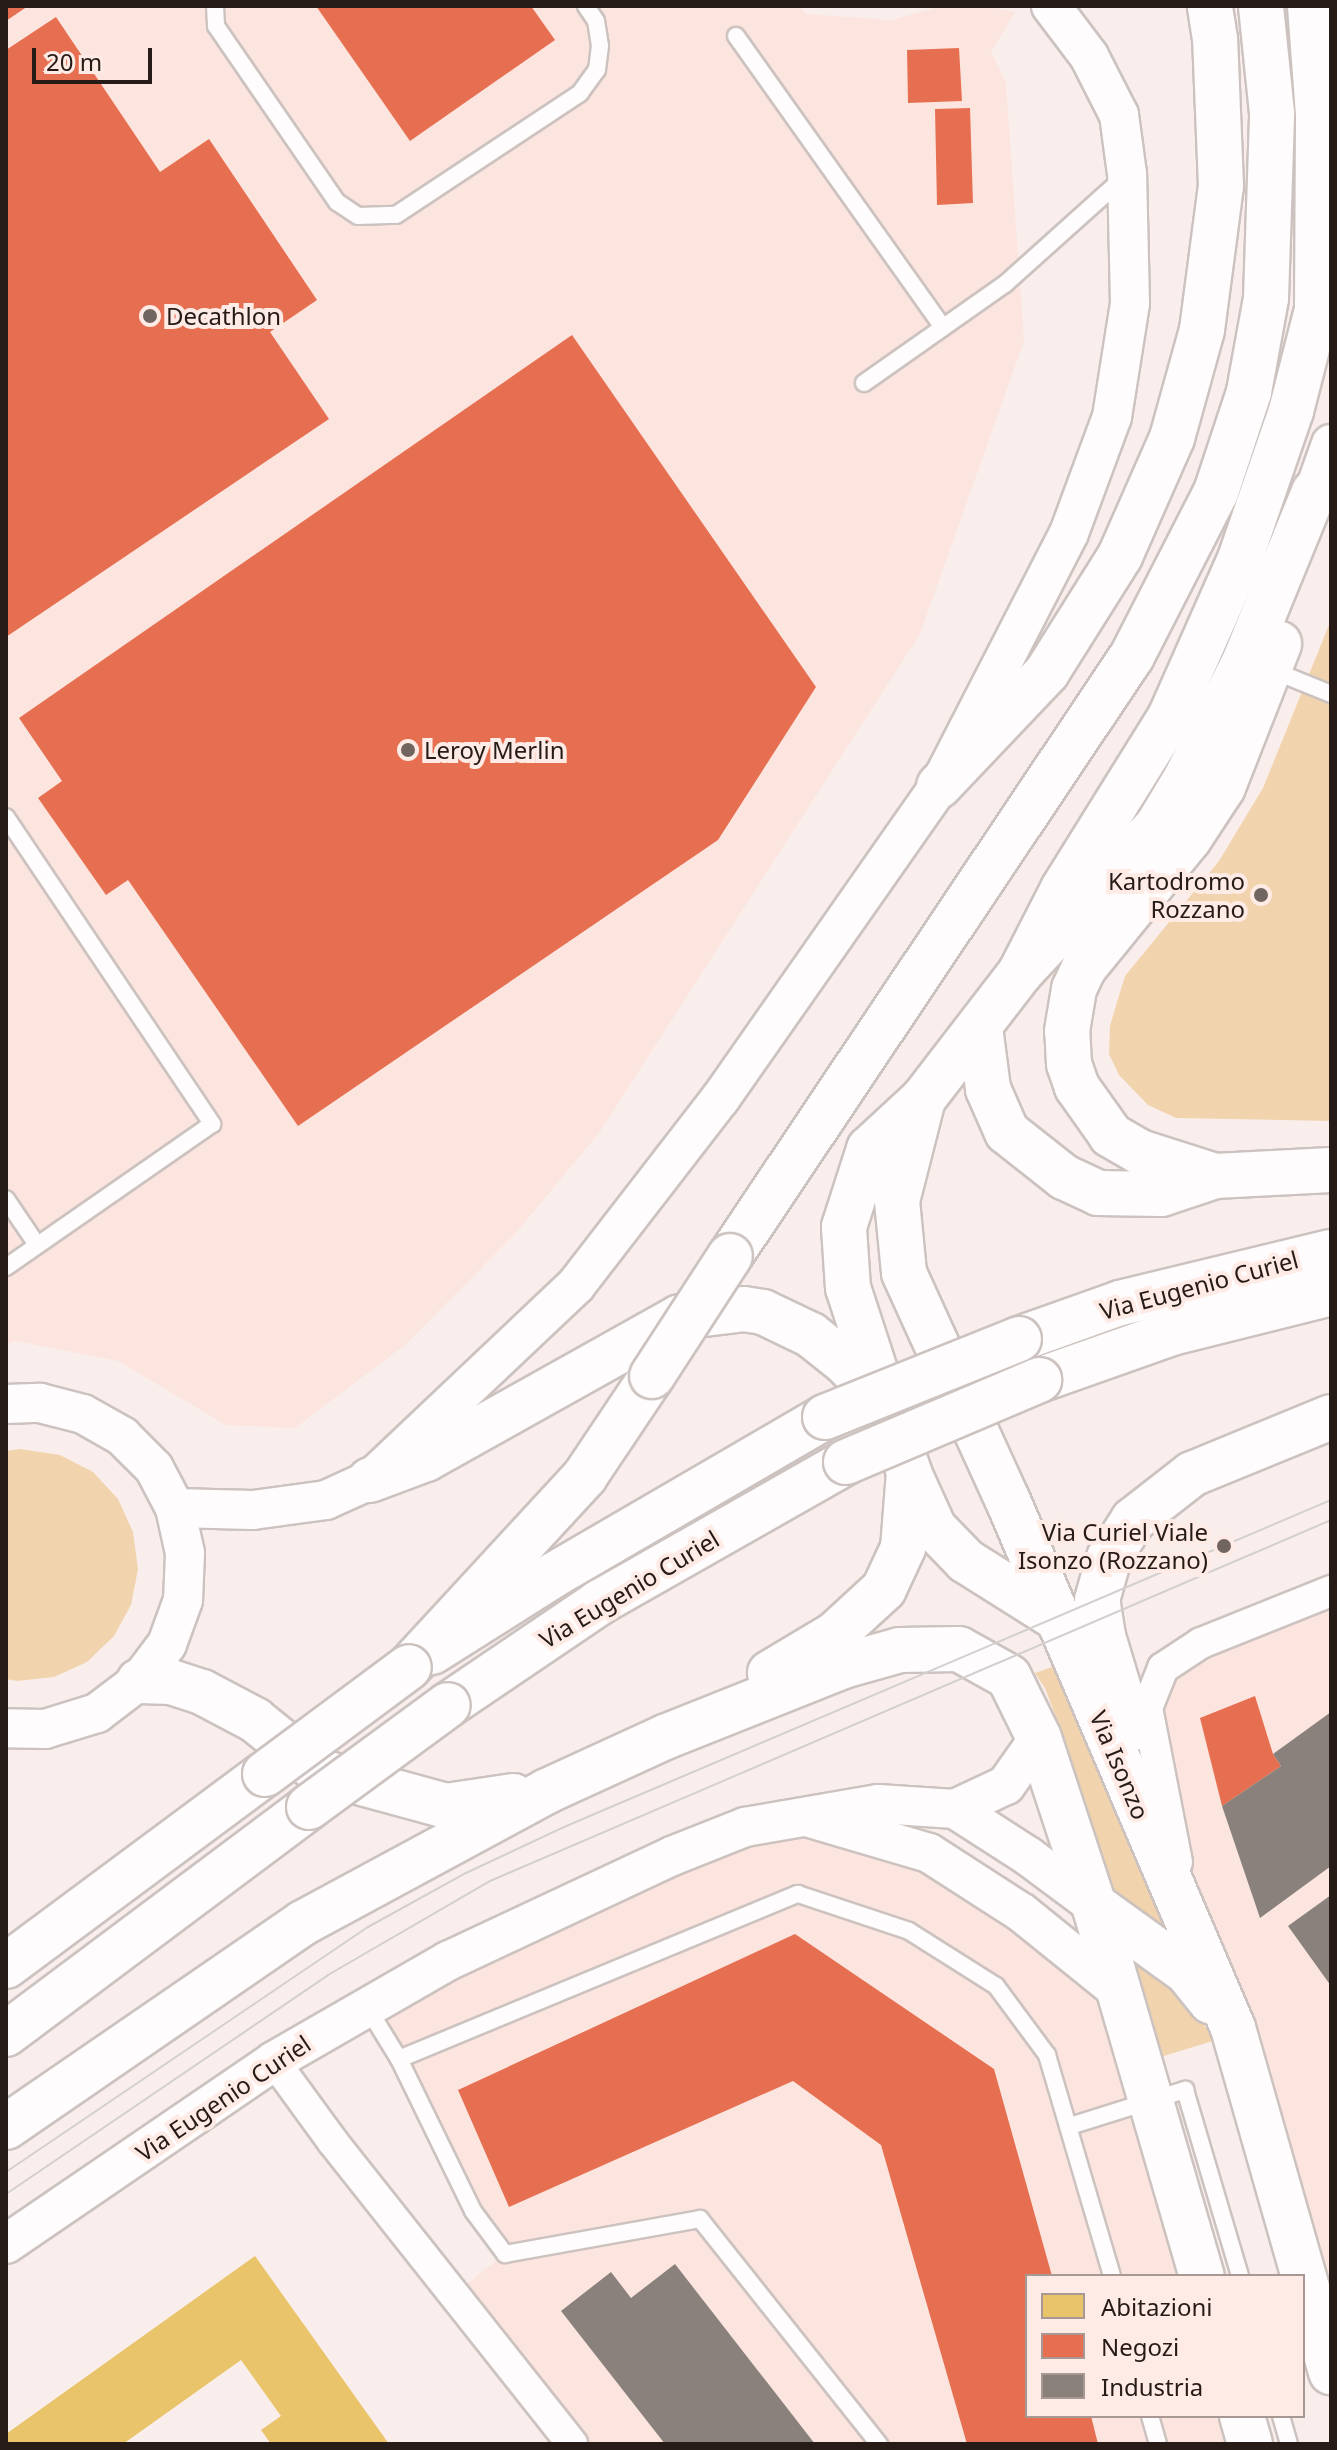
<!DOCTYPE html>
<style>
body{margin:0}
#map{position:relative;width:1337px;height:2450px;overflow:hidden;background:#f9eeeb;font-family:"Noto Sans",sans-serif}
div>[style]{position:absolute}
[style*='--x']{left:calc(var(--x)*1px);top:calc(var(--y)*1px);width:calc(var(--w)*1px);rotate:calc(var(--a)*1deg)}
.built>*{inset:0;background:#fce5de}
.green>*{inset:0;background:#f1d4ae}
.homes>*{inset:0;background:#e9c46a}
.shops>*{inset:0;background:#e76f51}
.industry>*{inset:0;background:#8a817c}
.roads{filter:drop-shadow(2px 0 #ccc2bf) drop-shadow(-2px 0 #ccc2bf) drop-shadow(0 2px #ccc2bf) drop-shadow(0 -2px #ccc2bf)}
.service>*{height:16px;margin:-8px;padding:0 8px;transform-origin:8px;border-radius:8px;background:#fefcfc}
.minor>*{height:30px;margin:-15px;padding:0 15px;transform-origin:15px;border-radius:15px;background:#fefcfc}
.tertiary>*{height:38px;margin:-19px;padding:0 19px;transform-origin:19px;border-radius:19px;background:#fefcfc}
.secondary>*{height:44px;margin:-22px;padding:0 22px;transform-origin:22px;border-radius:22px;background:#fefcfc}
.motorway>*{height:44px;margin:-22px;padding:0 22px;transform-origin:22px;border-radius:22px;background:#fefcfc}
.tram>*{height:2px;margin:-1px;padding:0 1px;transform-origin:1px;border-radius:1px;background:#d3cfcf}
.bridges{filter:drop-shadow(2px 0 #ccc2bf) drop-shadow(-2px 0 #ccc2bf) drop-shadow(0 2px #ccc2bf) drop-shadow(0 -2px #ccc2bf)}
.secondary-bridge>*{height:44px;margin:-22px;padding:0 22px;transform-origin:22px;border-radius:22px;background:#fefcfc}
.motorway-bridge>*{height:44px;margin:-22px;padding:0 22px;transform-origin:22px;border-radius:22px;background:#fefcfc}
.dots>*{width:22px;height:22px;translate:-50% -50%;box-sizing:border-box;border:4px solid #ffebe5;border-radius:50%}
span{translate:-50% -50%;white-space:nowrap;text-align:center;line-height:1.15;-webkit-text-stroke:8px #ffebe5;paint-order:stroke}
.poi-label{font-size:24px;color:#261b17}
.left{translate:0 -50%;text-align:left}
.right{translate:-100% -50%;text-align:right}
.street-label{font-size:24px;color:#261b17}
.frame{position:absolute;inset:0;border:8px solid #261b17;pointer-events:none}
.legend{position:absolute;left:1025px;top:2274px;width:280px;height:144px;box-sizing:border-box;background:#ffebe5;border:2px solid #a89893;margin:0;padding:10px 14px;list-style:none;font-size:24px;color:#261b17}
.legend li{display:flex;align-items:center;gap:16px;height:40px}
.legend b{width:40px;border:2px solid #a89893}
.scale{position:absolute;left:32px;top:48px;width:120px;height:36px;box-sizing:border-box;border:4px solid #261b17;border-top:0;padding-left:10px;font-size:24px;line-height:28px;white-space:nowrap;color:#261b17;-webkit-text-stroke:6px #ffebe5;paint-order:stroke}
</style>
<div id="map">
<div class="built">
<div style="clip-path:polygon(6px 6px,798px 6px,807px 14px,891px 20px,942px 6px,984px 6px,1015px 12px,991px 52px,1006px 83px,1024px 341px,920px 634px,599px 1133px,515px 1234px,405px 1345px,295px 1428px,226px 1425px,118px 1361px,16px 1341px,6px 1345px)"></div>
<div style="clip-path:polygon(1331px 1591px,1331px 2372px,1191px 1934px,1147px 1708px,1163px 1668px)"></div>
<div style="clip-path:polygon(745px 1827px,929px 1853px,1120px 1992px,1202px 2276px,1027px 2276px,1027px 2416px,1242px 2416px,1250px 2444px,572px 2444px,454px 2294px,505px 2254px,366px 2005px)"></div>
</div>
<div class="green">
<div style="clip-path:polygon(1331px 620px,1331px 1121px,1176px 1118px,1148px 1105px,1119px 1075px,1109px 1054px,1110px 1026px,1117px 1002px,1125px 976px,1219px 861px,1263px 788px)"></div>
<div style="clip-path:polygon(20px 1449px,60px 1455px,93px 1472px,118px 1499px,133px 1532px,138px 1569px,131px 1605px,114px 1636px,87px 1662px,54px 1677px,17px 1681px,6px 1679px,6px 1451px)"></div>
<div style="clip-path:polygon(1052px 1667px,1178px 1935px,1175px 1938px,1106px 1894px,1060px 1728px,1045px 1688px,1035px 1673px)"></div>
<div style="clip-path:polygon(1121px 1950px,1170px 1982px,1216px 2040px,1154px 2059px)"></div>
</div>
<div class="homes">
<div style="clip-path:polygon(255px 2256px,389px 2444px,271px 2444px,261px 2430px,281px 2416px,241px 2360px,123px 2444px,6px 2444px,6px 2434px)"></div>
</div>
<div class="shops">
<div style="clip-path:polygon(6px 6px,28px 6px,6px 21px)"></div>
<div style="clip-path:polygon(316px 6px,531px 6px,555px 40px,410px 141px)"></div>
<div style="clip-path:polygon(56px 17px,160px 172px,209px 139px,317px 300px,270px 332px,329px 419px,6px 637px,6px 50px)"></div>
<div style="clip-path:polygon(959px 48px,962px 101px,908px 103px,907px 50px)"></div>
<div style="clip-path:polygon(970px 108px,973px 203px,937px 205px,935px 109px)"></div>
<div style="clip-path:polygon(572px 335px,816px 687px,718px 840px,298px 1126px,128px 880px,106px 895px,38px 798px,62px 781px,19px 718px)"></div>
<div style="clip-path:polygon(1255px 1696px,1273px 1754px,1281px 1766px,1222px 1806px,1200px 1718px)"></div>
<div style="clip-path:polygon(795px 1934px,994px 2069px,1052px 2276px,1027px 2276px,1027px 2416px,1091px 2416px,1098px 2444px,967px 2444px,881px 2145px,793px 2081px,509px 2207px,458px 2090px)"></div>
</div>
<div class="industry">
<div style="clip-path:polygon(1331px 1712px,1331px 1866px,1260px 1918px,1222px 1806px,1281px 1766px,1273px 1754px)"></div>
<div style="clip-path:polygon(1331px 1895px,1331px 1986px,1288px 1926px)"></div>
<div style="clip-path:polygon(675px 2264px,815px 2444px,665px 2444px,561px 2311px,611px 2272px,631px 2298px)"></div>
</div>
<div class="roads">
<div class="service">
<div style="--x:215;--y:6;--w:20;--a:87"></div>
<div style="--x:216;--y:26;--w:214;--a:55.5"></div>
<div style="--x:337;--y:202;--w:25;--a:34"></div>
<div style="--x:358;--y:216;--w:38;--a:-2"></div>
<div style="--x:396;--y:215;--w:221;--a:-33.5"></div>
<div style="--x:580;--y:93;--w:29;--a:-54"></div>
<div style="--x:597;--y:70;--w:24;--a:-83"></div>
<div style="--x:600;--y:46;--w:25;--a:-99"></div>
<div style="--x:596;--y:21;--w:18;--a:-124"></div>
<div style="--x:736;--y:36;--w:357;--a:54.6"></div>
<div style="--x:864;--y:383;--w:172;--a:-35.1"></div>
<div style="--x:1005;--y:284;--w:159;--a:-41.9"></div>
<div style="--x:1272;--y:670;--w:64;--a:22.1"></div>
<div style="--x:6;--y:817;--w:370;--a:56.1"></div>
<div style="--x:212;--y:1124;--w:251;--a:145.2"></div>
<div style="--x:6;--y:1199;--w:55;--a:56"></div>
<div style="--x:367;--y:2007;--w:61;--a:58.4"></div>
<div style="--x:399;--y:2059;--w:432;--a:-22.5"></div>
<div style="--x:798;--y:1894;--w:117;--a:18.4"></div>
<div style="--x:909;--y:1931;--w:103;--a:32.3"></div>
<div style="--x:996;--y:1986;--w:86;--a:53.5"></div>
<div style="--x:1047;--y:2055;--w:230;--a:73.6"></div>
<div style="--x:399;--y:2059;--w:169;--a:64"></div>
<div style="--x:473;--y:2211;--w:54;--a:53.3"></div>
<div style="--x:505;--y:2254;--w:198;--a:-10.2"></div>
<div style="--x:700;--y:2219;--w:288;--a:51.5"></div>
<div style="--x:1070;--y:2126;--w:121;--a:-17.4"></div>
<div style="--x:1185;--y:2090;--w:194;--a:73.5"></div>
<div style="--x:1150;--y:2416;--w:29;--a:74"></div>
<div style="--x:1281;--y:2416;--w:29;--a:74"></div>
</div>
<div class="minor">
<div style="--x:1177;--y:1862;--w:157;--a:-101"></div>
<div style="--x:1147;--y:1708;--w:43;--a:-68.2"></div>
<div style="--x:1163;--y:1668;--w:45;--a:-33.3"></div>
<div style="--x:1201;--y:1643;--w:140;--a:-21.8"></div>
<div style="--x:274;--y:2061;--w:100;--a:53.9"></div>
<div style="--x:333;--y:2142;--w:385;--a:51.6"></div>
</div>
<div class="tertiary">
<div style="--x:1314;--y:492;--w:51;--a:-70.5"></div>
<div style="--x:6;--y:1404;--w:34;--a:-2"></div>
<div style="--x:40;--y:1403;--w:44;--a:14.3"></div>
<div style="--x:83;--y:1414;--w:45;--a:29.4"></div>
<div style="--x:122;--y:1436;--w:45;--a:45"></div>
<div style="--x:154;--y:1468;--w:45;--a:62.3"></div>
<div style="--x:175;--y:1508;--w:46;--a:77.5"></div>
<div style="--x:185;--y:1553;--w:47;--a:92.4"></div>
<div style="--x:183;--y:1600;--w:47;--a:110"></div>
<div style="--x:167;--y:1644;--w:46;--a:127.1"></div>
<div style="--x:139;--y:1681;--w:53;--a:142.7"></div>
<div style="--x:97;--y:1713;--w:54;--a:162.9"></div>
<div style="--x:45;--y:1729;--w:39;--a:-179"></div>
<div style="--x:175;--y:1508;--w:78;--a:1.5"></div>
<div style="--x:253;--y:1510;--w:74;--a:-7.8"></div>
<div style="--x:326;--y:1500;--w:48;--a:-24.4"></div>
<div style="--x:370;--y:1480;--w:284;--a:-43.4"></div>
<div style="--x:576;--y:1285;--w:235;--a:-52.3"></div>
<div style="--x:720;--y:1099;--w:382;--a:-55"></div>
<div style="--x:939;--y:786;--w:284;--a:-62.8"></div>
<div style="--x:1069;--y:533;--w:124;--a:-69.7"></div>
<div style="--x:1112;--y:417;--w:115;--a:-81"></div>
<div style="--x:1130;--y:303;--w:129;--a:-91.3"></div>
<div style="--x:1127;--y:174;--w:60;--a:-97.7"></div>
<div style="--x:1119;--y:115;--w:66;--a:-117"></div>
<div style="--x:1089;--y:56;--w:63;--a:-127.2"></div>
<div style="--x:955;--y:1809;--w:87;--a:32.8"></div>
<div style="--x:1028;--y:1856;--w:82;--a:36.6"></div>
<div style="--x:810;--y:1818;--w:124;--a:16.4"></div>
<div style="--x:929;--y:1853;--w:111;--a:32.8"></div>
<div style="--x:1022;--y:1913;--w:126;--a:38.9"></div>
<div style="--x:6;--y:2244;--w:325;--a:-34.3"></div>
<div style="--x:274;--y:2061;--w:201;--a:-29.9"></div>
<div style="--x:448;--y:1961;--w:247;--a:-25.1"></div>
<div style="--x:672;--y:1856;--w:79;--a:-21.7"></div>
<div style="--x:745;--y:1827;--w:135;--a:-9.8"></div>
<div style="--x:878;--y:1804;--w:77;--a:3.7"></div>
<div style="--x:955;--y:1809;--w:56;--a:-25.2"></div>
<div style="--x:1006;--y:1785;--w:57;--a:-54.9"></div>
</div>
<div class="secondary">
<div style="--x:980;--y:1027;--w:63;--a:82.6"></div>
<div style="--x:988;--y:1089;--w:47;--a:66.2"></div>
<div style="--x:1007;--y:1132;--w:73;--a:38.3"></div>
<div style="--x:1064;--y:1177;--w:38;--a:25"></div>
<div style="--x:1098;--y:1193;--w:63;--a:0.9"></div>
<div style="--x:1161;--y:1194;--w:57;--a:-18.4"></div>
<div style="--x:1215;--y:1176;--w:116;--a:-3"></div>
<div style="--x:923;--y:1099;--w:105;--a:104.3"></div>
<div style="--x:897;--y:1201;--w:72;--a:84.4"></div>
<div style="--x:904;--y:1273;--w:251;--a:65.5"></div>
<div style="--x:1008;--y:1501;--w:573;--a:66.88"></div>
<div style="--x:1233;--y:2028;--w:358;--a:74.1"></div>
<div style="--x:1215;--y:1176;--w:79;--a:-162.3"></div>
<div style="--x:1140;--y:1152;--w:34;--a:-150"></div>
<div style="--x:1111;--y:1135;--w:59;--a:-125.3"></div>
<div style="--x:1077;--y:1087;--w:24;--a:-109"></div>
<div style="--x:1069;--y:1064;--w:33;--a:-93"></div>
<div style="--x:1067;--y:1031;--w:43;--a:-80.5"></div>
<div style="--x:1074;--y:989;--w:23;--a:-65"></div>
<div style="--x:1084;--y:968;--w:166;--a:-50.9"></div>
<div style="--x:1189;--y:839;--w:62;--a:-56.8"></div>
<div style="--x:1223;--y:787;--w:154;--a:-68.6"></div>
<div style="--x:1019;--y:1339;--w:107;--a:-19.6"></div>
<div style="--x:1120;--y:1303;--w:217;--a:-13.6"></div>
<div style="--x:1039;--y:1380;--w:141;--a:-19.5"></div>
<div style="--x:1172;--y:1333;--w:164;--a:-14.1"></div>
<div style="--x:887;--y:1407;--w:125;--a:-108.1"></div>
<div style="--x:848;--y:1288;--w:61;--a:-93.8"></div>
<div style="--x:844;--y:1227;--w:82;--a:-72.2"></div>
<div style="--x:869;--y:1149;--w:74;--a:-42.8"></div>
<div style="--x:923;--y:1099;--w:159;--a:-52.4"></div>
<div style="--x:1020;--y:973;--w:201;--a:-47"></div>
<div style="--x:1157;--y:826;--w:56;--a:-58.9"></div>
<div style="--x:1186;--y:778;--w:132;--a:-63.4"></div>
<div style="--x:1245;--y:660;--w:182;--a:-67.7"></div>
<div style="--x:910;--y:1475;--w:58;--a:65.6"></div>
<div style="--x:934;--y:1528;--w:46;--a:45.9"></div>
<div style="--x:966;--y:1561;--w:105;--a:32.2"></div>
<div style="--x:370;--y:1480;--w:60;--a:-20.6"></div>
<div style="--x:426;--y:1459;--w:291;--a:-29.2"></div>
<div style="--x:680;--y:1317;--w:64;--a:-7.1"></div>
<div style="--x:744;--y:1309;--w:19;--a:9"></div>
<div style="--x:763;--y:1312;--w:53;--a:25.6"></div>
<div style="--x:811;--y:1335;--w:45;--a:38.7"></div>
<div style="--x:846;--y:1363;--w:60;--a:47"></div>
<div style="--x:887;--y:1407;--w:69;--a:71.3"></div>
<div style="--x:909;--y:1472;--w:76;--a:94.5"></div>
<div style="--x:903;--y:1548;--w:45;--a:114.9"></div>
<div style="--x:884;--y:1589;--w:67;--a:137.4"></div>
<div style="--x:835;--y:1634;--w:76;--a:149"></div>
<div style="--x:432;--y:1652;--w:142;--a:-32.3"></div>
<div style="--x:552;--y:1576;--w:316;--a:-30.2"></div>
<div style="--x:139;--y:1681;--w:32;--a:2"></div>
<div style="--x:171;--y:1682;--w:33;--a:18"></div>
<div style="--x:202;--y:1692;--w:60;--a:27.8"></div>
<div style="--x:255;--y:1720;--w:81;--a:39"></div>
<div style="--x:318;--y:1771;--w:133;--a:15.3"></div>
<div style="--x:446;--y:1806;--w:68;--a:-8.5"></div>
<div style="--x:448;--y:1705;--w:184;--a:-34.1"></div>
<div style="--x:600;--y:1602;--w:283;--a:-29.6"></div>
<div style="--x:1131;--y:1729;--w:97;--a:-106.8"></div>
<div style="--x:1103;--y:1636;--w:36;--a:-99"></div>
<div style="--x:1097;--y:1600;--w:44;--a:-74.1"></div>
<div style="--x:1109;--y:1558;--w:45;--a:-57.7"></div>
<div style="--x:1133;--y:1520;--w:75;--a:-37.9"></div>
<div style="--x:1192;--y:1474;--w:150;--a:-22.3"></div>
<div style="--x:1094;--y:1905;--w:115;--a:35.8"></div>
<div style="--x:1187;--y:1972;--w:38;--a:51"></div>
<div style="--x:6;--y:1966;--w:322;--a:-36.6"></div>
<div style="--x:6;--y:2034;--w:379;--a:-36.8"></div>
<div style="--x:6;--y:2127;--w:360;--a:-34.5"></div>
<div style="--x:303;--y:1923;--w:277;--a:-28.4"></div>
<div style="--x:547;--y:1791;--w:130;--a:-24.6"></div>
<div style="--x:665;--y:1737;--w:192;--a:-21.7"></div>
<div style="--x:843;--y:1666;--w:59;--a:-15.7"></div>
<div style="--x:900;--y:1650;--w:59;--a:-1"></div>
<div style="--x:959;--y:1649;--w:57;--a:29.2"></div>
<div style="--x:1009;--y:1677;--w:68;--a:63.8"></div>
<div style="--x:1039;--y:1738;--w:176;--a:71.8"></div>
<div style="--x:1094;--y:1905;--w:386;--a:73.8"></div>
<div style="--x:1242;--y:2416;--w:29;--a:74"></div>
</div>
<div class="motorway">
<div style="--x:939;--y:786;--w:157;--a:-46.5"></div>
<div style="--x:1047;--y:672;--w:137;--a:-57.8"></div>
<div style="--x:1120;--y:556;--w:129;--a:-66.2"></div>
<div style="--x:1172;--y:438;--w:112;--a:-74.5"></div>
<div style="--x:1202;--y:330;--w:145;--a:-82.5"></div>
<div style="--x:1221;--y:186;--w:147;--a:-92.3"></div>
<div style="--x:1215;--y:39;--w:33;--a:-99"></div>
<div style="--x:1020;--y:973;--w:94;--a:-62.9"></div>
<div style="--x:1063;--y:889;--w:203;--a:-58.1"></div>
<div style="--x:1170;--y:717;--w:173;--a:-66.1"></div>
<div style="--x:1240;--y:559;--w:157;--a:-71"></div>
<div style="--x:1291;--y:411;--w:104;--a:-75.6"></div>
<div style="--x:1317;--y:310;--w:195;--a:-89.7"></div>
<div style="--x:1318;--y:115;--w:109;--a:-94.2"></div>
<div style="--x:730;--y:1256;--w:722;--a:-56.18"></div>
<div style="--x:1132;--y:656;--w:184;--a:-62.9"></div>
<div style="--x:1216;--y:492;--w:105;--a:-71.7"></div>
<div style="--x:1249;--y:392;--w:96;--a:-79.7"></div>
<div style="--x:1266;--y:298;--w:185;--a:-88.1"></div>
<div style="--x:1272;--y:113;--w:108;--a:-95.9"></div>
<div style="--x:409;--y:1667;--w:260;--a:-47.3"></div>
<div style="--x:585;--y:1476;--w:120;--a:-56.2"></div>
</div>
</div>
<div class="tram">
<div style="--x:6;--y:2172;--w:437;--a:-34.1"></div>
<div style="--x:368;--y:1927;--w:112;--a:-28.9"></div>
<div style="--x:466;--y:1873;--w:108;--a:-25.1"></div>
<div style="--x:564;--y:1827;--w:834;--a:-23.09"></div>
<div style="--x:6;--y:2194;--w:389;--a:-34.2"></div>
<div style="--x:328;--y:1975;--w:187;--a:-30.1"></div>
<div style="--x:490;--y:1881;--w:915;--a:-23.23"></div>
</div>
<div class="bridges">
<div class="secondary-bridge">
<div style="--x:825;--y:1417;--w:209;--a:-21.9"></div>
<div style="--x:846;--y:1462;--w:210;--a:-23"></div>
<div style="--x:265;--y:1774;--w:179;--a:-36.6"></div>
<div style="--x:309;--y:1807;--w:172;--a:-36.3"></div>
</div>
<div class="motorway-bridge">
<div style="--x:652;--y:1376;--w:143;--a:-57"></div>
</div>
</div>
<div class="dots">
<div style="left:150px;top:316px;background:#706561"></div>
<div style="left:408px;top:750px;background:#706561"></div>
<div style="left:1261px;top:895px;background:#706561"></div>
<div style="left:1224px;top:1546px;background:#706561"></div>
</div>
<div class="poi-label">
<span class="left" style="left:166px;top:316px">Decathlon</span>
<span class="left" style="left:424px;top:750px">Leroy Merlin</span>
<span class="right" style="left:1245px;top:895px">Kartodromo<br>Rozzano</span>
<span class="right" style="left:1208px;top:1546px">Via Curiel Viale<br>Isonzo (Rozzano)</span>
</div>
<div class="street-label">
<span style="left:1199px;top:1285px;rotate:-15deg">Via Eugenio Curiel</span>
<span style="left:629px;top:1589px;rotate:-31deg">Via Eugenio Curiel</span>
<span style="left:1120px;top:1765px;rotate:67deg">Via Isonzo</span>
<span style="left:223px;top:2098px;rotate:-34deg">Via Eugenio Curiel</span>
</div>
<div class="frame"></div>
<ul class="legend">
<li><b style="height:22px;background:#e9c46a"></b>Abitazioni</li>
<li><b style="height:22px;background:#e76f51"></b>Negozi</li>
<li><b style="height:22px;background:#8a817c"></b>Industria</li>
</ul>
<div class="scale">20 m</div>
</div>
